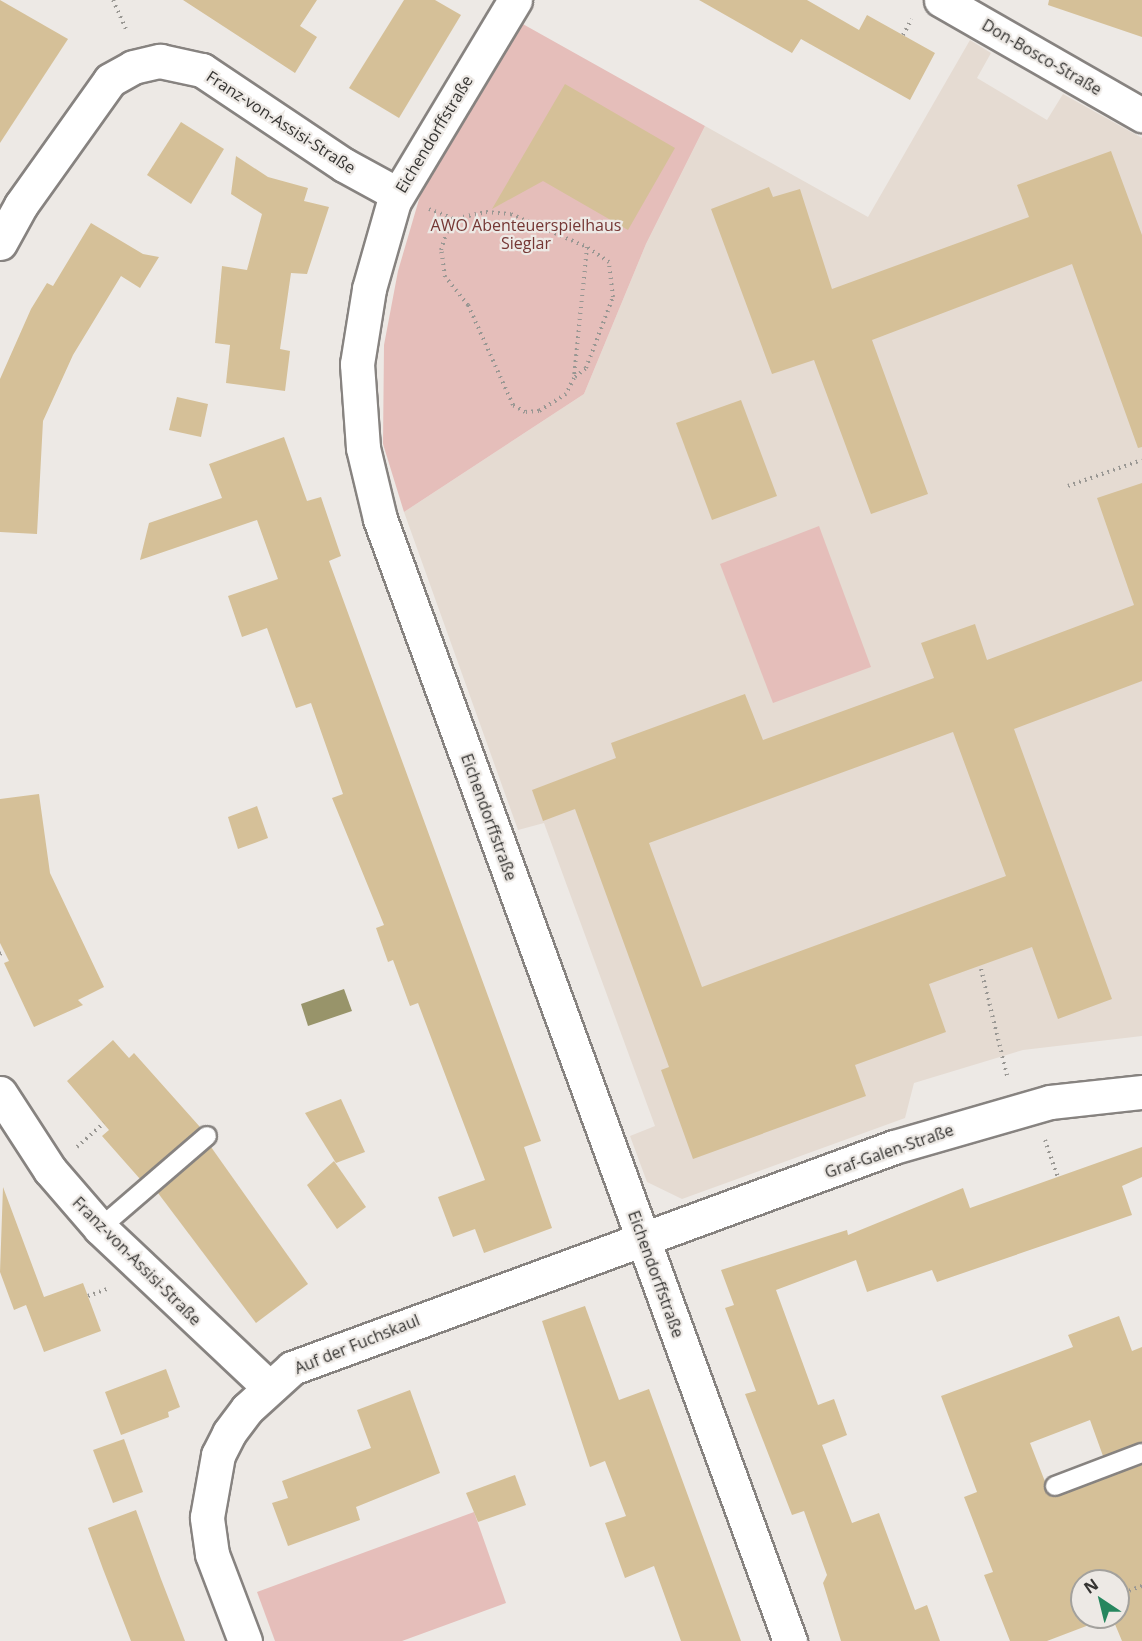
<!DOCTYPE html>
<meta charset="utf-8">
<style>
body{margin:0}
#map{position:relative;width:1142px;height:1641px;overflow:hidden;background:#ede9e5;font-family:"Open Sans",sans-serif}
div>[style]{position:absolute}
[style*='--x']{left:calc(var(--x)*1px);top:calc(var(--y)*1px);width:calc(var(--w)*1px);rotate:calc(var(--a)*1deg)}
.built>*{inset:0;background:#e5dbd2}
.green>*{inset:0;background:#e5beba}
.water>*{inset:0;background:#98946a}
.building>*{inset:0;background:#d5c098}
.path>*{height:4px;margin-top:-2px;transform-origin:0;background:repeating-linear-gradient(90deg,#999793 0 1.5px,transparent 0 6px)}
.roads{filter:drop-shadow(2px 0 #878380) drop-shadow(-2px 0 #878380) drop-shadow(0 2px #878380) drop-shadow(0 -2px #878380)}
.service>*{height:18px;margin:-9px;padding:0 9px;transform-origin:9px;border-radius:9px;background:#fff}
.minor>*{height:33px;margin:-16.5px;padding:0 16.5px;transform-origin:16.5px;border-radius:16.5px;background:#fff}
span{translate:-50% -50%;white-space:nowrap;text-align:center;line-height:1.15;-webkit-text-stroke:4.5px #ede9e5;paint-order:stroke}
.street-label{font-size:16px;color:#353432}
.park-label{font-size:16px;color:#753734}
.north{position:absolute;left:1070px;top:1569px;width:60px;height:60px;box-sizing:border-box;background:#ede9e5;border:2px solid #a3a19d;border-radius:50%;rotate:325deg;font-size:16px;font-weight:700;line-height:24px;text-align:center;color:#353432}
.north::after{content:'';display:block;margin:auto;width:21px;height:27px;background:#26865e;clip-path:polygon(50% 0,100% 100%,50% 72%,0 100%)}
</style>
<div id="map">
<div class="built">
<div style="clip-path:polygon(970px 40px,991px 53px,977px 78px,1047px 120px,1063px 94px,1142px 138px,1142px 1036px,1023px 1050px,914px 1083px,905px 1118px,682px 1199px,647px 1182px,630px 1136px,655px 1126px,544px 823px,518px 830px,404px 512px,584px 394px,646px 244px,705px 126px,868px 217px)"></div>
</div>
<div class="green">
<div style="clip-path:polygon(521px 23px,705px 126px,646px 244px,584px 394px,404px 512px,383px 444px,384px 345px,398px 271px,425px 179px)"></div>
<div style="clip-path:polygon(819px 526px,871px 667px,773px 703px,720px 564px)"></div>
<div style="clip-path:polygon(474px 1512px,506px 1603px,402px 1641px,275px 1641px,257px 1592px)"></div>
</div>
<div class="water">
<div style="clip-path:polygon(344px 989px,352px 1011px,308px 1026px,301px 1004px)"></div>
</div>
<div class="building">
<div style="clip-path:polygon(0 0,68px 39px,0 143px)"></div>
<div style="clip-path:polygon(183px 0,317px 0,300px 26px,317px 37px,295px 73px)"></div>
<div style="clip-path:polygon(404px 0,435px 0,461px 15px,399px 118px,349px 88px)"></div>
<div style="clip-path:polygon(699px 0,807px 0,859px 30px,867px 15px,935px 53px,910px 100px,801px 39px,792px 53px)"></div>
<div style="clip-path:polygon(1049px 0,1142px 0,1142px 37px,1048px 5px)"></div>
<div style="clip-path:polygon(565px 84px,675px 148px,628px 230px,543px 181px,492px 209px)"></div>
<div style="clip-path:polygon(181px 122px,224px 149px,191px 204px,147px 175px)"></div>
<div style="clip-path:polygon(1111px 151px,1142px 235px,1142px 447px,1138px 448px,1072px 264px,872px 340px,928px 494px,871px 514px,814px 360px,772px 374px,711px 209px,769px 187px,773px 197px,800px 189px,832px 289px,1029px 217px,1017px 185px)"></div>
<div style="clip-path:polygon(236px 156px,268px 177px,308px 188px,304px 201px,329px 207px,307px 274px,291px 273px,280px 349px,290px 351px,285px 391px,226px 383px,230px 345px,215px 343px,222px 266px,247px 270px,262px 214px,231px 194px)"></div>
<div style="clip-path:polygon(91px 223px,143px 254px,159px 257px,140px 288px,121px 276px,73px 355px,43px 421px,37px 534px,0 532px,0 379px,31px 309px,47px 283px,53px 286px)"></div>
<div style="clip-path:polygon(177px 397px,208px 404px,201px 437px,169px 430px)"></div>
<div style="clip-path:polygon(741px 400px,777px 496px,712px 520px,676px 423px)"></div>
<div style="clip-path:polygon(284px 437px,307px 501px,321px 497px,341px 556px,329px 561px,541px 1141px,524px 1147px,552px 1228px,484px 1253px,475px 1229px,453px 1237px,438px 1197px,485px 1180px,418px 1003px,410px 1006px,393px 960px,388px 962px,376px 928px,384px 925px,332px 798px,343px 794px,311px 703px,296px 708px,267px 628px,242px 637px,228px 596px,278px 579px,257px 520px,140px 560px,149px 523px,222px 498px,209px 464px)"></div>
<div style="clip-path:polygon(evenodd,1142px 483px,1142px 681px,1014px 729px,1112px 999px,1058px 1019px,1032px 947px,929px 984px,946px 1032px,855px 1065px,866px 1096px,693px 1159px,661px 1070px,669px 1067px,575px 809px,543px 821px,532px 790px,616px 758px,611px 743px,745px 694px,763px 740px,934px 678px,921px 643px,975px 624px,987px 660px,1134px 605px,1097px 498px,1142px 483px,953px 732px,1006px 876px,702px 987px,649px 843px,953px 732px)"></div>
<div style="clip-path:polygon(39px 794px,50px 873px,104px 987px,78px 1000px,83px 1005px,34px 1027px,4px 963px,9px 961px,0 943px,0 799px)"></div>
<div style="clip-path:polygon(257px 806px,268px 838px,238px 849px,228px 817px)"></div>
<div style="clip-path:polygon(113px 1040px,129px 1058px,134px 1053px,200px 1127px,140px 1179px,102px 1136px,109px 1130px,67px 1081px)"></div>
<div style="clip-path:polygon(341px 1099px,365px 1152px,336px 1163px,305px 1113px)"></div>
<div style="clip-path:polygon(211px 1147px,308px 1284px,256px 1323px,158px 1193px)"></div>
<div style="clip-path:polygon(1142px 1147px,1142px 1177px,1122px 1186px,1132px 1215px,937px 1282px,932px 1270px,867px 1292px,856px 1260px,776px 1290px,818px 1405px,834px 1399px,847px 1435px,822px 1445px,852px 1523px,879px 1513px,915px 1610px,927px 1605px,940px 1641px,841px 1641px,823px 1583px,827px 1575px,804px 1511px,792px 1515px,745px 1394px,756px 1391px,725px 1308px,734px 1305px,721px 1270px,847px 1230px,848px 1235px,963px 1188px,970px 1208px)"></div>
<div style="clip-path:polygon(334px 1161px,366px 1207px,337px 1229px,307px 1185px)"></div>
<div style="clip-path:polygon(3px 1187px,44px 1297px,83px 1283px,101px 1331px,44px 1352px,26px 1305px,14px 1310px,0 1272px)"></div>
<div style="clip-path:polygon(585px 1306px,619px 1400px,649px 1389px,741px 1641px,681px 1641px,654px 1566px,625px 1578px,605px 1523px,626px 1516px,605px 1461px,590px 1467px,542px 1321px)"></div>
<div style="clip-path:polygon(1119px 1316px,1132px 1351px,1142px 1347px,1142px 1442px,1103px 1456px,1090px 1420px,1030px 1443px,1051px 1497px,1142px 1465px,1142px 1641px,1122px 1641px,1112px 1617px,1118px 1617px,1118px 1581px,1082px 1581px,1082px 1617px,1110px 1617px,1047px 1641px,1010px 1641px,984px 1575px,993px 1572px,964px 1497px,977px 1492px,941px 1396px,1073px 1347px,1068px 1335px)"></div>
<div style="clip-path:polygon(166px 1369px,180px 1407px,168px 1412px,169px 1417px,121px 1435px,105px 1392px)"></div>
<div style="clip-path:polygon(410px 1390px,440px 1473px,356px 1507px,360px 1520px,288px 1546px,272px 1503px,288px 1498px,282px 1481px,371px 1448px,357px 1410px)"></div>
<div style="clip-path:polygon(124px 1439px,143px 1492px,113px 1503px,93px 1450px)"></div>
<div style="clip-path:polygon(515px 1475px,526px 1505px,478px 1522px,466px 1493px)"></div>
<div style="clip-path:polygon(136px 1510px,161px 1579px,185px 1641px,131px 1641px,103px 1569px,88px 1528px)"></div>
</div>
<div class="path">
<div style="--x:113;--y:0;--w:35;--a:66"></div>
<div style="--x:903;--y:35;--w:18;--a:-61"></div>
<div style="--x:429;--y:209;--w:30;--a:21"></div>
<div style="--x:486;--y:212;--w:25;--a:5"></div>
<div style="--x:511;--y:214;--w:83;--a:23.5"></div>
<div style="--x:587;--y:247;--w:132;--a:95.7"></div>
<div style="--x:574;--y:378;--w:18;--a:117"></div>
<div style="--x:566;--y:394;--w:32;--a:148"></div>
<div style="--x:539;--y:411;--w:14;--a:176"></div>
<div style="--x:525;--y:412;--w:14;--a:-150"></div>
<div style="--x:513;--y:405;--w:110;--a:-114.2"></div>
<div style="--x:468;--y:305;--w:36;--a:-129"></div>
<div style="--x:445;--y:277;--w:27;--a:-98"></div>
<div style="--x:441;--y:250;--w:25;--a:-72"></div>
<div style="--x:449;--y:226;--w:17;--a:-33"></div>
<div style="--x:463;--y:217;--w:24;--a:-12"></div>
<div style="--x:575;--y:377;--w:14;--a:-39"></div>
<div style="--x:586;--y:368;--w:76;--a:-69.2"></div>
<div style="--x:613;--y:297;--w:35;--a:-97"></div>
<div style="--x:609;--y:262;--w:27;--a:-146"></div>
<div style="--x:1068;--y:486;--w:78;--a:-19.4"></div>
<div style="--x:0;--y:954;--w:5;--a:-22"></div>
<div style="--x:981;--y:969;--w:110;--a:76.3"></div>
<div style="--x:1045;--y:1140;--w:39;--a:71"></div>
<div style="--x:77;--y:1147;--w:36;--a:-42"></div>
<div style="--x:88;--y:1296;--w:23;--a:-20"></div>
<div style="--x:1118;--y:1595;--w:26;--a:-21"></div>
</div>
<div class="roads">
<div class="service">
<div style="--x:100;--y:1228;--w:141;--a:-40.7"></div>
<div style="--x:1055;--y:1486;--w:93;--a:-20.8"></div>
</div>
<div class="minor">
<div style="--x:515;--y:0;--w:235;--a:121"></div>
<div style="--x:394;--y:201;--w:91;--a:105.9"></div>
<div style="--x:369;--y:289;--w:76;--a:99.1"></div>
<div style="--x:357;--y:364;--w:84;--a:85.9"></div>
<div style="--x:363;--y:448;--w:73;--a:76.5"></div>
<div style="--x:380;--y:519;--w:1195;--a:69.93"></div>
<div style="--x:941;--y:0;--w:232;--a:29.8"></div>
<div style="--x:0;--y:243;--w:43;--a:-61.1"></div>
<div style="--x:21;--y:205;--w:153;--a:-54.5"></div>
<div style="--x:110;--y:80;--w:26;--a:-29"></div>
<div style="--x:133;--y:67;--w:28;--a:-13"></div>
<div style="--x:160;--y:61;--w:43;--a:12.1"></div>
<div style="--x:202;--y:70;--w:171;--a:33.8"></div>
<div style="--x:344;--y:165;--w:60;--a:28.7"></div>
<div style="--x:0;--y:1093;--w:92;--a:57"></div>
<div style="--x:50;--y:1170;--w:77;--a:49.2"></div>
<div style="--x:100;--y:1228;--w:232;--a:43.3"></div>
<div style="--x:245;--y:1641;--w:93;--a:-110.8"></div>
<div style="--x:212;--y:1554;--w:37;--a:-98"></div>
<div style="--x:207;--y:1517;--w:63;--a:-79.9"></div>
<div style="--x:218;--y:1455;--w:25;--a:-63"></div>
<div style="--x:229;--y:1433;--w:30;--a:-53"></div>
<div style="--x:247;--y:1409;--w:61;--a:-42.3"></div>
<div style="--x:292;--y:1368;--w:641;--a:-20.16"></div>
<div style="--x:894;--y:1147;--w:162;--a:-16.1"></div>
<div style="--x:1050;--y:1102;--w:93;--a:-6.2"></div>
</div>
</div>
<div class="street-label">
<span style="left:1042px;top:57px;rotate:30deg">Don-Bosco-Straße</span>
<span style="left:281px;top:122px;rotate:33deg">Franz-von-Assisi-Straße</span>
<span style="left:434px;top:134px;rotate:-59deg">Eichendorffstraße</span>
<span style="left:489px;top:817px;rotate:70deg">Eichendorffstraße</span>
<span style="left:889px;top:1151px;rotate:-19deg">Graf-Galen-Straße</span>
<span style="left:137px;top:1261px;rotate:45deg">Franz-von-Assisi-Straße</span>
<span style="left:656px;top:1274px;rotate:70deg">Eichendorffstraße</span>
<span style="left:357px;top:1344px;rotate:-22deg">Auf der Fuchskaul</span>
</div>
<div class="park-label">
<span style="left:526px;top:234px">AWO Abenteuerspielhaus<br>Sieglar</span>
</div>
<div class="north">N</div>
</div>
